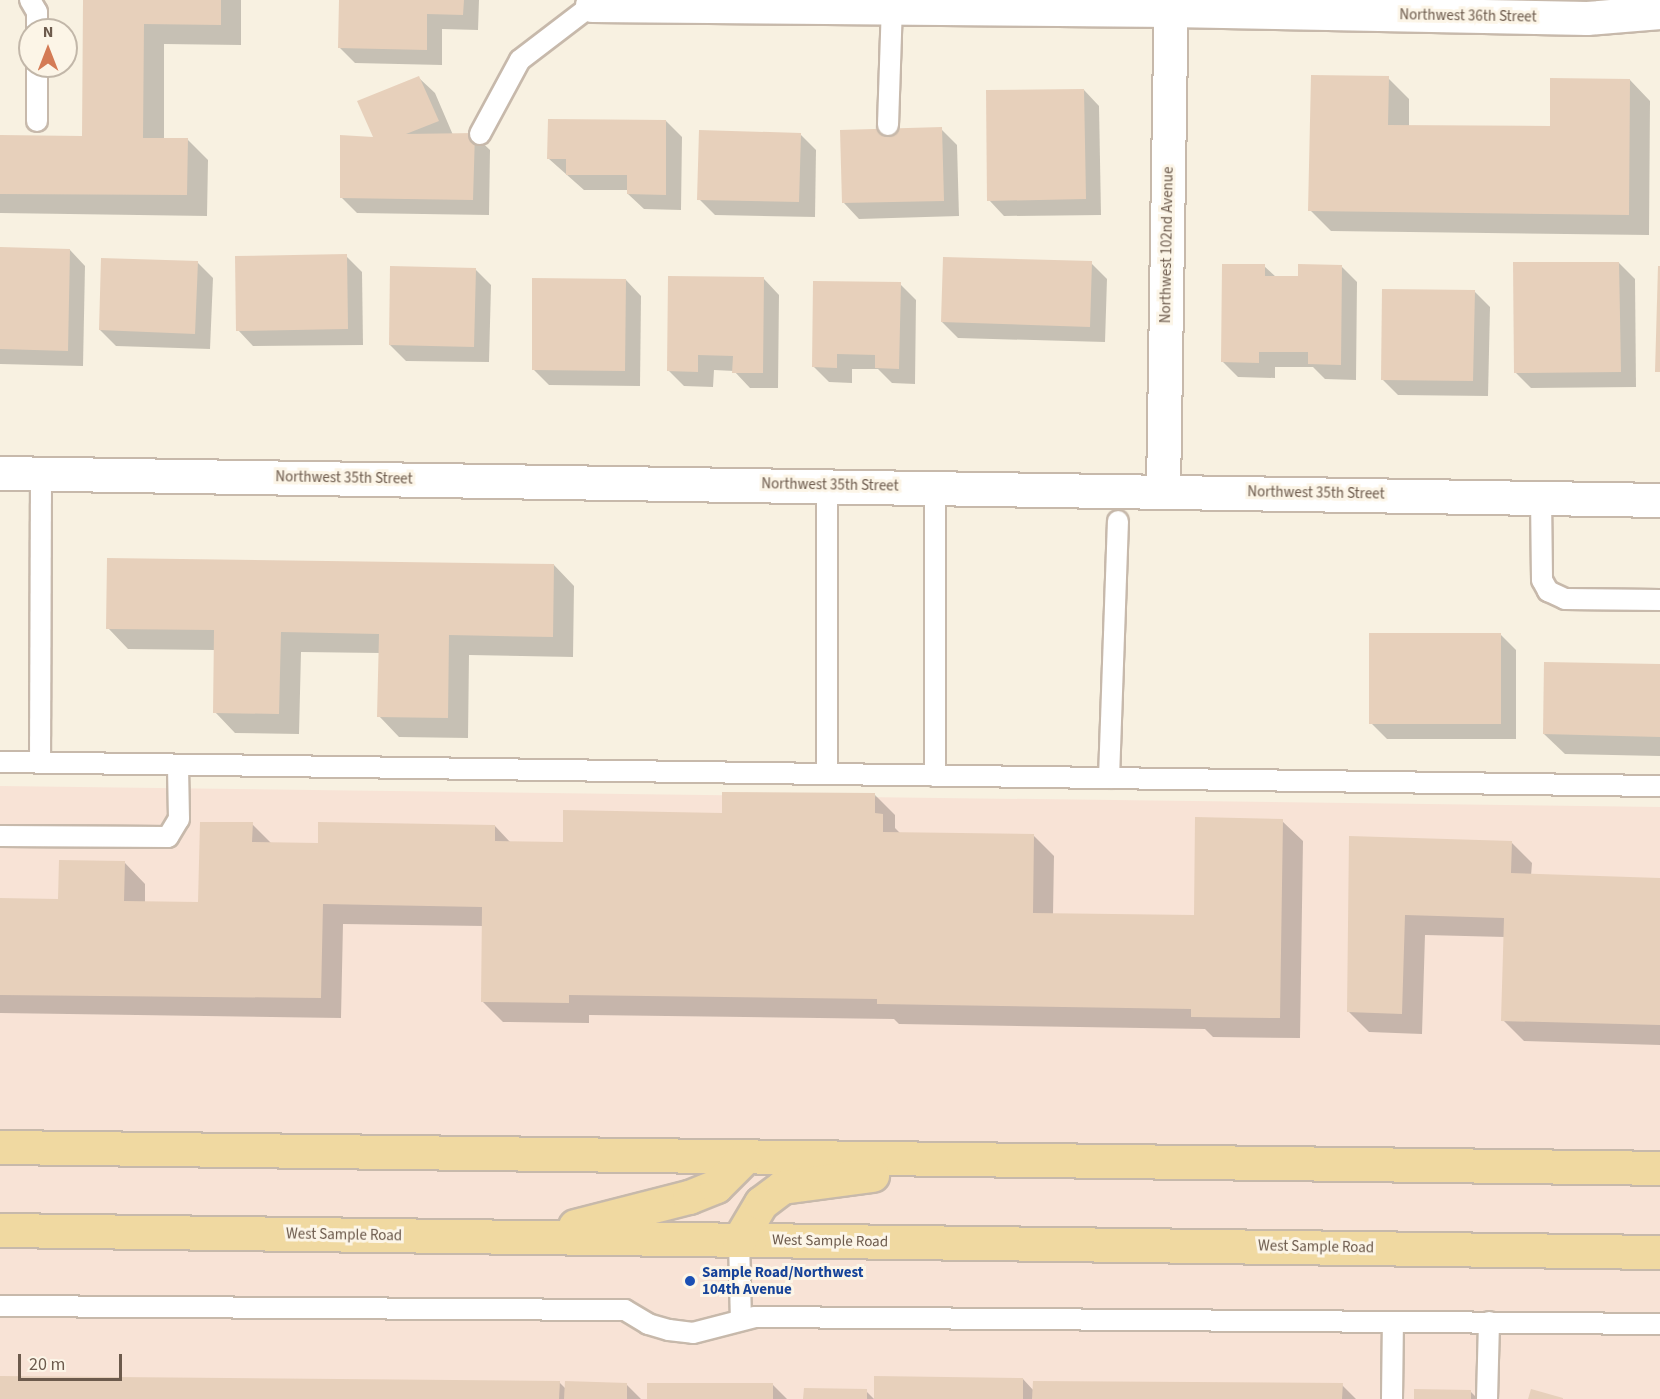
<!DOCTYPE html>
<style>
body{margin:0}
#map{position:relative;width:1660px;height:1399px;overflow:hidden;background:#f8f1e1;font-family:"Source Sans 3",sans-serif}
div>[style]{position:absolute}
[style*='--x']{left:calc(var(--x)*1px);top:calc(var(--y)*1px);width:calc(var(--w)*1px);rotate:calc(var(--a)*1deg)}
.commercial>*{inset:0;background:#f8e3d6}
.shadow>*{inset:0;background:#0003}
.building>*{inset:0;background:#e7d0bb}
.roads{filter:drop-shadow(2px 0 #c7b9ab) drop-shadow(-2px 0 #c7b9ab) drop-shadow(0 2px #c7b9ab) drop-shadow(0 -2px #c7b9ab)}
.service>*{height:20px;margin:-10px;padding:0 10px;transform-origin:10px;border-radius:10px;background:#fff}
.minor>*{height:33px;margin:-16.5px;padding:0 16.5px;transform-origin:16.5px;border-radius:16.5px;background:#fff}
.primary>*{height:33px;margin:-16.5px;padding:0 16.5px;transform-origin:16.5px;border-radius:16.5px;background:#f0d9a1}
.dots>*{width:16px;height:16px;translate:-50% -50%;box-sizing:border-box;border:3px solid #fcf5e7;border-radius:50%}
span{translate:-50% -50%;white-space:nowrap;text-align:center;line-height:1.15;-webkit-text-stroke:6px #fcf5e7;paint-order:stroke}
.street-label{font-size:15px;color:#6c5a4c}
.transit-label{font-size:15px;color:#164399;font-weight:700}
.left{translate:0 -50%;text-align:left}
.north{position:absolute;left:18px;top:18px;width:60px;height:60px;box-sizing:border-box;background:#fcf5e7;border:2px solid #c2b7a9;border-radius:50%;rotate:0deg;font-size:16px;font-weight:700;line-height:24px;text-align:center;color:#6c5a4c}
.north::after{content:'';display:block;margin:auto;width:21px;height:27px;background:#d47b55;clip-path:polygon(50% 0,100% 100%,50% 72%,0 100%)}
.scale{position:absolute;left:18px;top:1354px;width:104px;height:27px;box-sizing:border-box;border:3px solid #6c5a4c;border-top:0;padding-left:8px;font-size:18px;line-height:21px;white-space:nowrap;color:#6c5a4c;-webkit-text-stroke:4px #fcf5e7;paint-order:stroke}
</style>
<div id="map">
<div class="commercial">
<div style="clip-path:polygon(0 786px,1660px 807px,1660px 1399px,0 1399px)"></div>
</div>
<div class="shadow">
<div style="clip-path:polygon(84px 0,241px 0,241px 45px,164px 44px,164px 139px,188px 140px,208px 160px,207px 216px,0 213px,0 137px,83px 138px)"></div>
<div style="clip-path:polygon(341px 0,479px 0,478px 30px,442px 29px,442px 65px,355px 63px,339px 47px)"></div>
<div style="clip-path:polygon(419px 78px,435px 93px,453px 135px,474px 135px,490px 150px,489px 215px,357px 213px,341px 197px,375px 138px)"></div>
<div style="clip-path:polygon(1388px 78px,1409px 99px,1409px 126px,1551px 128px,1630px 80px,1650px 101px,1649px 235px,1331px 231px,1310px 210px)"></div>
<div style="clip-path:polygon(1084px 90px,1099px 106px,1101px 215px,1004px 216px,989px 200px)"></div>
<div style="clip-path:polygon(666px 121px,682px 137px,681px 210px,644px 209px,628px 194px,628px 190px,584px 190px,549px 159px)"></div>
<div style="clip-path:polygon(941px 129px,957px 145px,959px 216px,859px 219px,844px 203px)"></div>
<div style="clip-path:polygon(800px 134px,816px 150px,815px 217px,715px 215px,699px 199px)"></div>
<div style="clip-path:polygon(0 248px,70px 250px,85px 266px,83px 366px,0 364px)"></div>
<div style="clip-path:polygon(346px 256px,362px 272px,363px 345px,253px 346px,238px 330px)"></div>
<div style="clip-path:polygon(197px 262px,213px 278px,210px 349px,116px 346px,100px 330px)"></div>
<div style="clip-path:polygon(1091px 263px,1107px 279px,1105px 342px,958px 338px,942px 322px)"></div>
<div style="clip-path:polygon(1619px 263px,1635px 279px,1636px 387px,1531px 388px,1515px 372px)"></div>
<div style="clip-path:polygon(1264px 266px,1276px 277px,1299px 278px,1341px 266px,1357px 282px,1356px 380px,1325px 379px,1313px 367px,1275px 367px,1275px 378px,1238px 377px,1222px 361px)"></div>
<div style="clip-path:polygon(475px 269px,491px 285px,489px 362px,406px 361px,390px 345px)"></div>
<div style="clip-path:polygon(764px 279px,779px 295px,778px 388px,750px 388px,734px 371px,714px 370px,713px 387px,684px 386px,668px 370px)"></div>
<div style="clip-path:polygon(626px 280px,641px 296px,640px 386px,549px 385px,533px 369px)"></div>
<div style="clip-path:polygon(900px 284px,916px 300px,915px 384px,892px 383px,878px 369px,852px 369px,852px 383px,829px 382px,813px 366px)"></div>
<div style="clip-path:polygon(1474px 291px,1490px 307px,1488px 396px,1398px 395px,1383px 380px)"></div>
<div style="clip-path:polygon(554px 565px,574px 586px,573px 657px,469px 655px,468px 738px,399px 737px,379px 716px,380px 653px,301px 652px,299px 734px,235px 733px,215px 712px,215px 650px,128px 649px,108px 628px)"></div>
<div style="clip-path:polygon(1500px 634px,1516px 650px,1516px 739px,1387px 739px,1371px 723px)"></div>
<div style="clip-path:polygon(1660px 666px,1660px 756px,1565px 754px,1544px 734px)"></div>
<div style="clip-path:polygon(875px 795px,895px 815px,895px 828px,900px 833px,1033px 835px,1054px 856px,1053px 915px,1195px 917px,1282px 821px,1303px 841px,1300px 1038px,1213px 1037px,1205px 1029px,899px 1024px,894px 1019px,589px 1015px,589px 1023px,503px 1022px,482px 1001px,483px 926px,343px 924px,341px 1018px,0 1013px,0 900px,60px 901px,125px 863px,145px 884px,145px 903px,200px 904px,252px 824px,272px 844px,319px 845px,495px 826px,511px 843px,564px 844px,723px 814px)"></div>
<div style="clip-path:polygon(1351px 838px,1511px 842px,1532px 863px,1531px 876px,1660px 879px,1660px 1045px,1524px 1041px,1503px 1020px,1505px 937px,1425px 935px,1422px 1034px,1369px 1032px,1349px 1012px)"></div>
<div style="clip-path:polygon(0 1378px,559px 1382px,566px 1389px,627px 1385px,641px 1399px,0 1399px)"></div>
<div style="clip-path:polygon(1023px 1379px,1034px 1391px,1342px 1385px,1356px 1399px,875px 1399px)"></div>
<div style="clip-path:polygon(772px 1384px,787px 1399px,649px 1399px)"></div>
<div style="clip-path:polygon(866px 1391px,874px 1399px,805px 1399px)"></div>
<div style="clip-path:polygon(1470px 1391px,1478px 1399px,1416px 1399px)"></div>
</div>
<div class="building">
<div style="clip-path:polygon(83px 0,221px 0,221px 25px,144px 24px,143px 138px,188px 138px,187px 195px,0 194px,0 135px,82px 136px)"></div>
<div style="clip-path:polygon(339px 0,464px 0,463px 15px,427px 14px,427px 50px,338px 48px)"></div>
<div style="clip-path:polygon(1311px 75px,1389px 76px,1388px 125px,1550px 126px,1550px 78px,1630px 79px,1629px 215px,1308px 211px)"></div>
<div style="clip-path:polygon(419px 76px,439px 121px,406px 134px,475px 133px,473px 200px,340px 198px,340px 135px,373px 137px,357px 101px)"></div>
<div style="clip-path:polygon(1084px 89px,1086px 199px,987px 201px,986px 90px)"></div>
<div style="clip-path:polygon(548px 119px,666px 120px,666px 195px,627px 194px,627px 175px,566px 175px,566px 159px,547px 159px)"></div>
<div style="clip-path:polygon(942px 127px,944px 201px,842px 203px,840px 130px)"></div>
<div style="clip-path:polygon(699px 130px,801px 133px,799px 202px,697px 200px)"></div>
<div style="clip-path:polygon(0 247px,70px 249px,68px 351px,0 349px)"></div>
<div style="clip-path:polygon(347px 254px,348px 329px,236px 331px,235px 256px)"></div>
<div style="clip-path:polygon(943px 257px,1092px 261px,1090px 327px,941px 322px)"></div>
<div style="clip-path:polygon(101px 258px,198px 261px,195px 334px,99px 330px)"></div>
<div style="clip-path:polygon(1513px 262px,1619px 262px,1621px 372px,1514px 373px)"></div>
<div style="clip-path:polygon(1222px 264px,1265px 264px,1265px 276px,1298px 276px,1298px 264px,1342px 265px,1341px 365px,1308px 364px,1308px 352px,1259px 352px,1259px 363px,1221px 362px)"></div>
<div style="clip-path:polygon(390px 266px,476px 268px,474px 347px,389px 345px)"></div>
<div style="clip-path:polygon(1658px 266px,1660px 266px,1660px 372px,1655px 372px)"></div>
<div style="clip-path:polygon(668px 276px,764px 277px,763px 373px,732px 373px,733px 356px,698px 355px,698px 372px,667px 371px)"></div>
<div style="clip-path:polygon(532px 278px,626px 279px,625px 371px,532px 370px)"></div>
<div style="clip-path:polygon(813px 281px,901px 282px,899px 369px,875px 368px,875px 355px,837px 354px,837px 368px,812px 367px)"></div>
<div style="clip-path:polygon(1382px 289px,1475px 290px,1473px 381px,1381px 380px)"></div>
<div style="clip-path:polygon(107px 558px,554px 564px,553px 637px,449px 635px,448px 718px,377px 717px,379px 634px,281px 632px,279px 714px,213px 713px,214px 630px,106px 629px)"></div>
<div style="clip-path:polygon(1369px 633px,1501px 633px,1501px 724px,1369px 724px)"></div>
<div style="clip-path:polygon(1544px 662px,1660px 664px,1660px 737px,1543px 734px)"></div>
<div style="clip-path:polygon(722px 792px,875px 793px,875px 813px,883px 814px,883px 832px,1034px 834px,1033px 913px,1194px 915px,1195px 817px,1283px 819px,1280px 1018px,1191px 1017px,1191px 1009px,877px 1004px,877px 999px,569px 995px,569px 1003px,481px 1002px,482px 907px,323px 904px,321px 998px,0 995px,0 898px,58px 899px,59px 860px,125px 861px,124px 901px,198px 902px,200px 822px,253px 822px,252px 842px,318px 843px,318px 822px,495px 825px,495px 841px,563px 842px,563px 810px,722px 813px)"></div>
<div style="clip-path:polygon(1349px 836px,1512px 841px,1511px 873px,1660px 878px,1660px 1025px,1501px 1021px,1504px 918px,1405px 915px,1402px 1014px,1347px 1012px)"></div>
<div style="clip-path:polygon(0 1376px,560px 1381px,559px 1399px,0 1399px)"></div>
<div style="clip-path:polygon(874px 1376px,1023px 1378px,1023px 1399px,874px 1399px)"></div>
<div style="clip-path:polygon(565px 1381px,627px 1383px,627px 1399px,564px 1399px)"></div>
<div style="clip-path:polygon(1033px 1381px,1343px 1383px,1342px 1399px,1032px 1399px)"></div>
<div style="clip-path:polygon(647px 1383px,773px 1383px,773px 1399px,647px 1399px)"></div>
<div style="clip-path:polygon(804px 1388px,867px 1389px,867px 1399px,803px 1399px)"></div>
<div style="clip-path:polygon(1414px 1389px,1471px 1390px,1471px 1399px,1414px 1399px)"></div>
<div style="clip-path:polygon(1531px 1389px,1563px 1398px,1563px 1399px,1528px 1399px)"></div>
</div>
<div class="roads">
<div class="service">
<div style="--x:30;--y:0;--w:14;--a:60"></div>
<div style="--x:37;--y:12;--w:18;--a:90"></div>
<div style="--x:37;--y:66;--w:55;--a:90"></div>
<div style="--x:888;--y:125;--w:118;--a:-88.1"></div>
<div style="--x:480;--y:134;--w:84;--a:-61.6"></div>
<div style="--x:520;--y:60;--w:91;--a:-37.4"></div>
<div style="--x:935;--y:486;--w:290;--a:90"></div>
<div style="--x:1541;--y:497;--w:83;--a:89.3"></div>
<div style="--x:1542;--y:580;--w:13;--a:61"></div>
<div style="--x:1548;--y:591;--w:19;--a:25"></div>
<div style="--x:1565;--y:599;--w:95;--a:0.6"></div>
<div style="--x:0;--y:762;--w:1660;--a:0.83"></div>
<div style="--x:40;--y:763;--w:289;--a:-89.8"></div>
<div style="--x:827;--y:774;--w:290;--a:-90"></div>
<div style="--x:1109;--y:778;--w:257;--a:-88"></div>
<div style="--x:0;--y:836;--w:168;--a:0.3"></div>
<div style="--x:168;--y:837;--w:21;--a:-59"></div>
<div style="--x:179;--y:819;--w:54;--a:-91.1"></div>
<div style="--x:739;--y:1240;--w:80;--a:88.6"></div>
<div style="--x:0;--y:1306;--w:625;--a:0.37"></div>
<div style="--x:625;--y:1310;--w:27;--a:31"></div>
<div style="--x:648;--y:1324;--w:22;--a:16"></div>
<div style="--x:669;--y:1330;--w:24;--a:7"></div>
<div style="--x:693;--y:1333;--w:64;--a:-14.5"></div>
<div style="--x:755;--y:1317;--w:905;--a:0.44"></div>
<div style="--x:1392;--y:1399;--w:77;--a:-89.3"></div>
<div style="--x:1487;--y:1399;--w:77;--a:-88.5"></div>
</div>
<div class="minor">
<div style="--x:592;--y:5;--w:579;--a:0.49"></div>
<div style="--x:1171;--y:10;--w:416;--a:1.1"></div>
<div style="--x:1587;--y:18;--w:73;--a:-4.7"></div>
<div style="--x:0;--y:473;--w:1660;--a:0.93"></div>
<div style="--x:1163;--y:490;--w:490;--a:-89.1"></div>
</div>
<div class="primary">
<div style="--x:0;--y:1147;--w:1660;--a:0.72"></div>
<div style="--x:575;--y:1226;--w:118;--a:-14.3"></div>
<div style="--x:689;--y:1197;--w:29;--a:-22"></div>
<div style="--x:716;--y:1186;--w:41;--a:-45"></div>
<div style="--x:0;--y:1230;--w:1660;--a:0.76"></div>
<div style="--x:739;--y:1240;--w:43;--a:-59.3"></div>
<div style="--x:761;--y:1203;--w:26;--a:-37"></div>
<div style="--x:782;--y:1187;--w:91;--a:-7.6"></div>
</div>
</div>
<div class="dots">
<div style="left:690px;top:1281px;background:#1a4fb4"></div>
</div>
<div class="street-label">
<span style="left:1468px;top:16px;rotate:1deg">Northwest 36th Street</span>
<span style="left:1167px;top:245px;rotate:-89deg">Northwest 102nd Avenue</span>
<span style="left:344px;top:478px;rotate:1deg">Northwest 35th Street</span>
<span style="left:830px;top:485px;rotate:1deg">Northwest 35th Street</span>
<span style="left:1316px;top:493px;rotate:1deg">Northwest 35th Street</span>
<span style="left:344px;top:1235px;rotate:1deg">West Sample Road</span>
<span style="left:830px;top:1241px;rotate:1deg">West Sample Road</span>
<span style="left:1316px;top:1247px;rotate:1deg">West Sample Road</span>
</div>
<div class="transit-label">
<span class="left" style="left:702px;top:1281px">Sample Road/Northwest<br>104th Avenue</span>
</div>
<div class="north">N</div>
<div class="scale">20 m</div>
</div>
